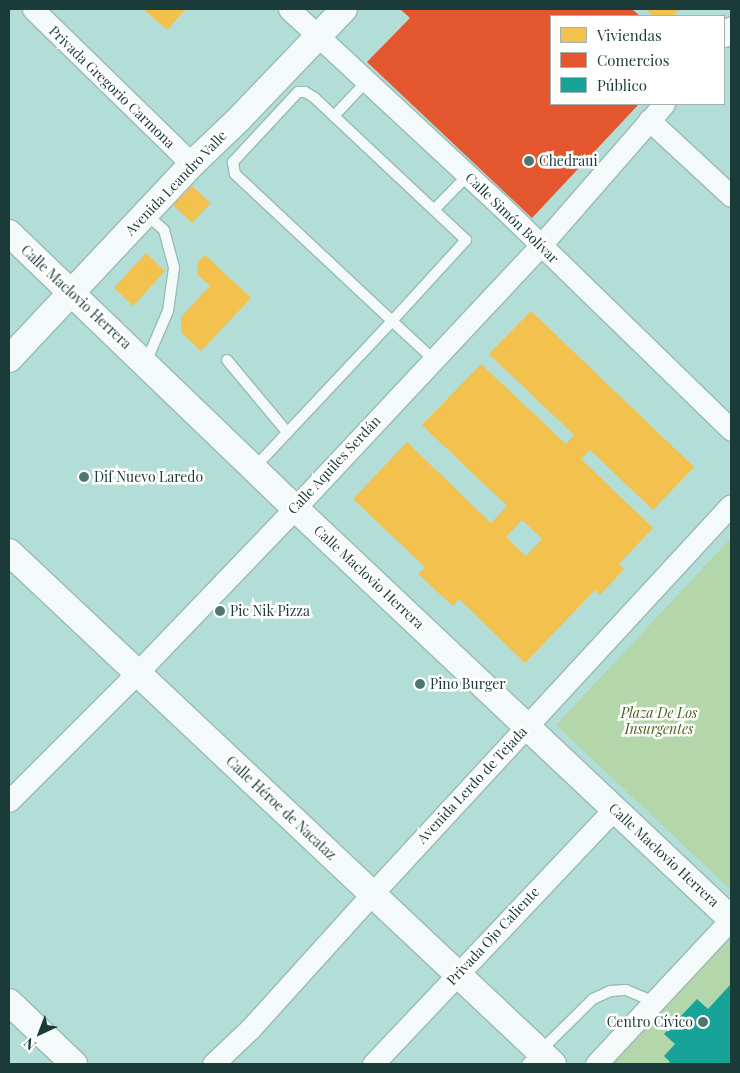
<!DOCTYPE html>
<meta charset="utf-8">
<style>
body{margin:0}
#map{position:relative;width:740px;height:1073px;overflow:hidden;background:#b3ded8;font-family:"Playfair Display",serif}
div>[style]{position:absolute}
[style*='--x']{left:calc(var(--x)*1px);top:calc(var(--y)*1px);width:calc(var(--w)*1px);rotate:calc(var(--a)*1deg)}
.green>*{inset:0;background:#b4d6ab}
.homes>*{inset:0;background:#f2c14e}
.shops>*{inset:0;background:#e4572e}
.public>*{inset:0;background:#17a398}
.roads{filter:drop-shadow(1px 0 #99bbb7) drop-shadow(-1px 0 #99bbb7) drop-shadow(0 1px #99bbb7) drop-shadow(0 -1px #99bbb7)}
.service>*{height:10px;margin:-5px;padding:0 5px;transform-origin:5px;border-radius:5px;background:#f4faf9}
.minor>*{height:21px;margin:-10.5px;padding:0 10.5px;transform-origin:10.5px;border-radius:10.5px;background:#f4faf9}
.tertiary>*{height:26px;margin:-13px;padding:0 13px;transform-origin:13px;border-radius:13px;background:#f4faf9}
.dots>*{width:14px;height:14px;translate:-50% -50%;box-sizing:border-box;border:2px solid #fff;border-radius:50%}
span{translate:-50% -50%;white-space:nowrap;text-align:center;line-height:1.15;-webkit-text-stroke:5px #fff;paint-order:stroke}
.street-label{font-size:14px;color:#1a3b37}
.poi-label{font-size:14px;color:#1a3b37}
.left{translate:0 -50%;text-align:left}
.right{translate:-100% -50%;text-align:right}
.park-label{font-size:14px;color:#4b611a;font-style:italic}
.frame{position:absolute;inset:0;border:10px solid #1a3b37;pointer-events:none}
.legend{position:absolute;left:550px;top:15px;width:175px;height:90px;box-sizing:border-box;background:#fff;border:1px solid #a3b1af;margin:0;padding:6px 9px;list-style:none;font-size:15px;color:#1a3b37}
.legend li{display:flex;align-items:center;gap:10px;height:25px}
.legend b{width:25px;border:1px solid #a3b1af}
.north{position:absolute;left:15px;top:1008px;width:50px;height:50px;-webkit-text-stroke:4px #fff;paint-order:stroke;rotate:223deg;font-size:14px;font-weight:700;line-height:20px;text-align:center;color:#1a3b37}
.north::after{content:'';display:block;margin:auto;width:18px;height:22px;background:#1a3b37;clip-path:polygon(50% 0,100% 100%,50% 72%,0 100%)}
</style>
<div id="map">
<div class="green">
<div style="clip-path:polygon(731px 538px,731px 890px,556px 725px)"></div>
<div style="clip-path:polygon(730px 933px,731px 1064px,609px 1064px)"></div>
</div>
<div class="homes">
<div style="clip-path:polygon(143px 9px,186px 9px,167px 30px)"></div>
<div style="clip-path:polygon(645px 9px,680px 9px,673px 16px,653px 16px)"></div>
<div style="clip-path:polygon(192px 186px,211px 203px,192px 223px,173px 205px)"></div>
<div style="clip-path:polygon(146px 253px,165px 271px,133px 306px,114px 288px)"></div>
<div style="clip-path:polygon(205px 255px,251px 298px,201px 351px,181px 332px,181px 317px,210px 286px,197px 274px,198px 262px)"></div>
<div style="clip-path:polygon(evenodd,531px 311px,694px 467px,653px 510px,590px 450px,581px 459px,653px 528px,619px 564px,624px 569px,600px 595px,595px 590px,525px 663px,459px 599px,453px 606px,418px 574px,425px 567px,353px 499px,407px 442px,491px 523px,507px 506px,422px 425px,481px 364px,566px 444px,574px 435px,489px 354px,531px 311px,522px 520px,542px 539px,526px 556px,506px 537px,522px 520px)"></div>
</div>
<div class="shops">
<div style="clip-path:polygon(400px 9px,632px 9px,640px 16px,551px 16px,551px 104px,639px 104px,532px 218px,367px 62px,410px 18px)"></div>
</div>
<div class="public">
<div style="clip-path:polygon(731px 984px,731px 1064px,667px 1064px,670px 1062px,664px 1056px,675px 1044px,664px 1034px,697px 999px,708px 1009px)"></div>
</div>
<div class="roads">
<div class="service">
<div style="--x:334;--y:116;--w:48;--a:-46.7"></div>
<div style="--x:434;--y:210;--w:49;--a:-45.8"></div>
<div style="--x:146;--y:214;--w:24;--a:42"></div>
<div style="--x:164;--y:230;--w:39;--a:75"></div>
<div style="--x:174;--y:268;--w:43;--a:97.9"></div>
<div style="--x:168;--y:311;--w:56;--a:113.3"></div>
<div style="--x:227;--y:360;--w:94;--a:50.2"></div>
<div style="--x:255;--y:467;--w:200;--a:-46.8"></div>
<div style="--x:392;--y:321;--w:110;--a:-47.6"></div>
<div style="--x:466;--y:240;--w:207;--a:-136.8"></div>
<div style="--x:315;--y:98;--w:12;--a:-149"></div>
<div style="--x:305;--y:92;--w:7;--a:180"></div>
<div style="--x:298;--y:92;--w:96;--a:132.9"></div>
<div style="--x:233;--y:162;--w:12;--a:81"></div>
<div style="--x:235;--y:174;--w:215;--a:43.1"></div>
<div style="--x:392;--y:321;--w:56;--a:42.8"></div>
<div style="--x:527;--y:1064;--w:93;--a:-44.6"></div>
<div style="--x:593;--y:999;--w:19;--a:-25"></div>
<div style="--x:610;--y:991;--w:16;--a:-4"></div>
<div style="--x:626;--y:990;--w:30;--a:23"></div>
</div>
<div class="minor">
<div style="--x:33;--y:9;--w:222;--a:44.3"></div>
<div style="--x:289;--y:9;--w:287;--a:42.9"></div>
<div style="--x:499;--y:204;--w:324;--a:44.2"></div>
<div style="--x:724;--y:36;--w:11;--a:-52"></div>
<div style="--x:649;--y:120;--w:112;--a:42.8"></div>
<div style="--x:9;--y:801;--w:181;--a:-45"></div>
<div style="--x:137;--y:673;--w:228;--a:-46.2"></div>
<div style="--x:295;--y:508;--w:360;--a:-46.9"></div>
<div style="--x:541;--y:245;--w:187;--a:-48.9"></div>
<div style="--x:213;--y:1064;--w:51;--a:-43.4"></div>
<div style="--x:250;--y:1029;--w:182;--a:-47.9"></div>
<div style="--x:372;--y:894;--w:529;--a:-47.3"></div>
<div style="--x:373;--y:1064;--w:351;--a:-46.6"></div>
<div style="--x:596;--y:1064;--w:198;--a:-47"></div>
</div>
<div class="tertiary">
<div style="--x:9;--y:233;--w:397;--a:43.9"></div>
<div style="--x:295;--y:508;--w:599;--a:43.31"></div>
<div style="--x:9;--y:359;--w:267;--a:-46.8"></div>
<div style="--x:192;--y:164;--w:65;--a:-43.8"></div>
<div style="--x:239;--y:119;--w:152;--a:-46.3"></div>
<div style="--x:9;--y:552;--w:747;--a:43.26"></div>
<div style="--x:9;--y:1002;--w:90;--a:43.6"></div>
</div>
</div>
<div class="dots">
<div style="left:529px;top:161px;background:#50746f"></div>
<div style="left:84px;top:477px;background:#50746f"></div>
<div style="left:220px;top:611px;background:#50746f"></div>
<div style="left:420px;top:684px;background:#50746f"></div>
<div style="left:703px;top:1022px;background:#50746f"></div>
</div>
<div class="street-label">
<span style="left:112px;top:87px;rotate:44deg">Privada Gregorio Carmona</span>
<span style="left:176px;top:183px;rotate:-46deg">Avenida Leandro Valle</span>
<span style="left:512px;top:218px;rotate:44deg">Calle Simón Bolívar</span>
<span style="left:76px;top:297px;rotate:43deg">Calle Maclovio Herrera</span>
<span style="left:334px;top:465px;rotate:-47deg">Calle Aquiles Serdán</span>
<span style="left:369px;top:577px;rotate:43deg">Calle Maclovio Herrera</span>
<span style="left:472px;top:785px;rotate:-47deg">Avenida Lerdo de Tejada</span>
<span style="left:281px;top:808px;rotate:43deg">Calle Héroe de Nacataz</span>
<span style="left:664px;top:855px;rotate:43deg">Calle Maclovio Herrera</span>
<span style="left:493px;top:936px;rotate:-47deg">Privada Ojo Caliente</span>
</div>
<div class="poi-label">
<span class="left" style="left:539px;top:161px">Chedraui</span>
<span class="left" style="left:94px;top:477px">Dif Nuevo Laredo</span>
<span class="left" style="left:230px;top:611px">Pic Nik Pizza</span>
<span class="left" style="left:430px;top:684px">Pino Burger</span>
<span class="right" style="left:693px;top:1022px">Centro Cívico</span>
</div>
<div class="park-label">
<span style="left:659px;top:721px">Plaza De Los<br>Insurgentes</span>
</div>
<div class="frame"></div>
<ul class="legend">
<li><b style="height:14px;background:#f2c14e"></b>Viviendas</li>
<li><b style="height:14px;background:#e4572e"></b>Comercios</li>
<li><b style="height:14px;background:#17a398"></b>Público</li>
</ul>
<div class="north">N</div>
</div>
